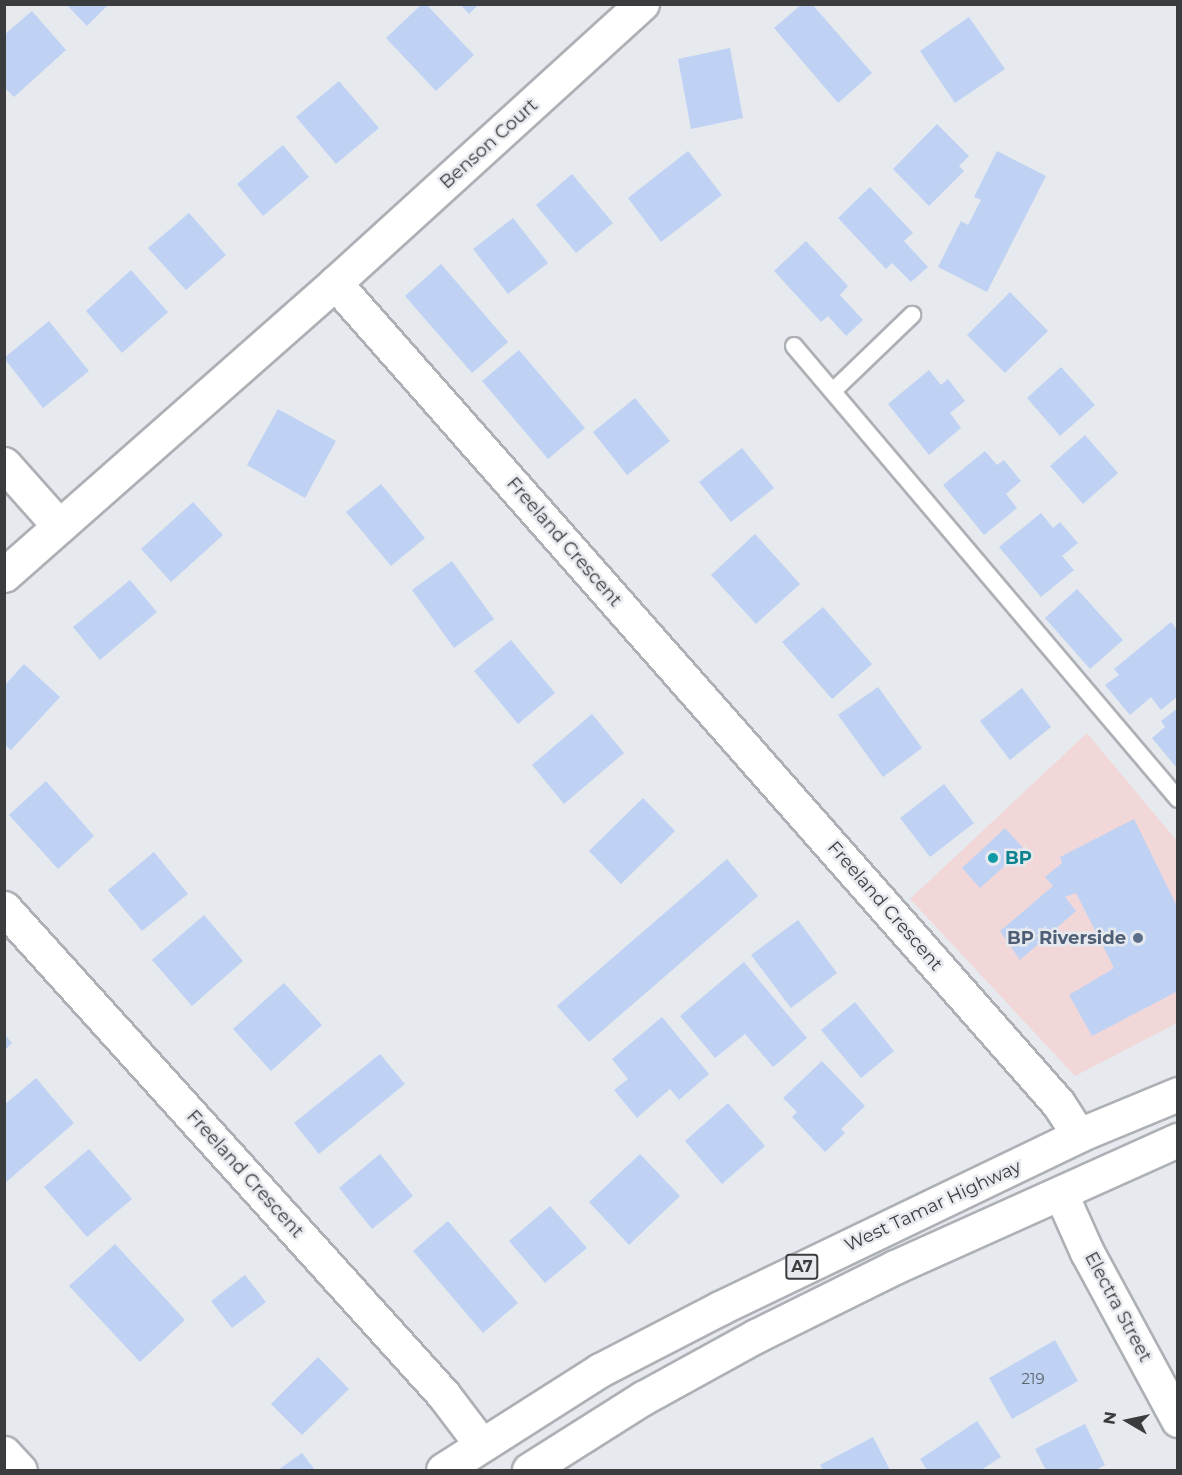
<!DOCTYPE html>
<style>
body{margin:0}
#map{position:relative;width:1182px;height:1475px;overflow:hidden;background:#e6e9ee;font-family:Montserrat,sans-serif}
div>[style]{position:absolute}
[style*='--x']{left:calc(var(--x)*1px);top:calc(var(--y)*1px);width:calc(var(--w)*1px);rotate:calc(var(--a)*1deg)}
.commercial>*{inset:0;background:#f2d7d8}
.building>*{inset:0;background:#bfd2f4}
.roads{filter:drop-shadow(2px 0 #adb0b5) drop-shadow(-2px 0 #adb0b5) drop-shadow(0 2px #adb0b5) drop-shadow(0 -2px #adb0b5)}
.lane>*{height:16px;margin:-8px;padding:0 8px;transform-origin:8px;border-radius:8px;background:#fff}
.street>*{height:33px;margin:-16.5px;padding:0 16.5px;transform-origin:16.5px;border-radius:16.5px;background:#fff}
.highway>*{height:33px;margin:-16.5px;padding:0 16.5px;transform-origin:16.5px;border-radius:16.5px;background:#fff}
.dots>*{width:16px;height:16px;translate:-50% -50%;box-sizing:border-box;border:3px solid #e6e9ee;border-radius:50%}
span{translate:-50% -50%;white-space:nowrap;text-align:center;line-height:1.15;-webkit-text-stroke:5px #e6e9ee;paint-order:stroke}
.number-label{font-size:15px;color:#5c626c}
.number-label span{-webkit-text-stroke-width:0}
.shield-label span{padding:2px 4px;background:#e6e9ee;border:2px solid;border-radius:4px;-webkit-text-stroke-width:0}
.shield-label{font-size:16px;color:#3b3c3e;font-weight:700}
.street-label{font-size:18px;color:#3b3c3e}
.culture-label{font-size:18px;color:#0d838f;font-weight:700}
.left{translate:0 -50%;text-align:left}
.service-label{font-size:18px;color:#4e5e75;font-weight:700}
.right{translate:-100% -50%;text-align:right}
.frame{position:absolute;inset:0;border:6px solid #3b3c3e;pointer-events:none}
.north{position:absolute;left:1098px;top:1391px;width:60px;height:60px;-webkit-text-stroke:4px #e6e9ee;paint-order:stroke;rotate:279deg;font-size:16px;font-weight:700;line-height:24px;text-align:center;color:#3b3c3e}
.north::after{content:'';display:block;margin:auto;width:21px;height:27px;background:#3b3c3e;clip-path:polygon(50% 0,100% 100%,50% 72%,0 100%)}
</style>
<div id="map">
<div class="commercial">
<div style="clip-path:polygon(1087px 733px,1177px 841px,1177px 1023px,1075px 1076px,910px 899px)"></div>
</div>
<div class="building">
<div style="clip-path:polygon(66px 4px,109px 4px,87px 26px)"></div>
<div style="clip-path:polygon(422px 4px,426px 4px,474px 55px,436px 91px,386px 38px)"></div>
<div style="clip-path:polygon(460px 4px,479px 4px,469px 14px)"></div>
<div style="clip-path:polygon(802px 4px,812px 4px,872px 73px,838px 103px,774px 28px)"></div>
<div style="clip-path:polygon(32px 11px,66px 50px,14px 97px,4px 87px,4px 35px)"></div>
<div style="clip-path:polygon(969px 17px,1005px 69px,955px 103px,920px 51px)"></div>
<div style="clip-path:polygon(730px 48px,743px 118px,691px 129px,678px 59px)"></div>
<div style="clip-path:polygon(339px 81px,379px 128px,336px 164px,296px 117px)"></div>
<div style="clip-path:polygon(937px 124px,969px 156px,959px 166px,964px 171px,929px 206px,893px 169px)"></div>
<div style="clip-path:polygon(283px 145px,309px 177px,263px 216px,237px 184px)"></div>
<div style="clip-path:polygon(688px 151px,722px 195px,661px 242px,628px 198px)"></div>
<div style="clip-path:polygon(997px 151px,1046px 176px,987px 292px,938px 267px,961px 221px,968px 225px,981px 200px,974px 197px)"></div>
<div style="clip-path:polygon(572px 174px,613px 223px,576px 253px,536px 205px)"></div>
<div style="clip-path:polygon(870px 187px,913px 233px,904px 241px,928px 267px,911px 282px,892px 263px,886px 269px,838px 218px)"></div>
<div style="clip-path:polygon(189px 213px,226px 255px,186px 290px,148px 248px)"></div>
<div style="clip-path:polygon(513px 218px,548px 263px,508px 294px,473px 249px)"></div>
<div style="clip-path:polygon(806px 241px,848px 286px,840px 295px,863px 320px,846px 336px,828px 316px,821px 322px,774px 271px)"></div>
<div style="clip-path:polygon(441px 264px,508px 342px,472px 373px,405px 296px)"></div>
<div style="clip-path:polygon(131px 270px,168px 312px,122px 353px,86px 311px)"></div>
<div style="clip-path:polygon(1010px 292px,1048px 331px,1005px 373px,967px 335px)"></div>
<div style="clip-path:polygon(49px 321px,89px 371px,43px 408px,4px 358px)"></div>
<div style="clip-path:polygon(519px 350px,585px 428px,548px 459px,482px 381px)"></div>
<div style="clip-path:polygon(1061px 367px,1095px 405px,1060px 436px,1027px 398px)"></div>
<div style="clip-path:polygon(929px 370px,941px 385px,948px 379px,965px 401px,950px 413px,961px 428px,929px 455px,888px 404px)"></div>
<div style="clip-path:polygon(635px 398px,670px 441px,627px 475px,593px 432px)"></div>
<div style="clip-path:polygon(278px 409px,336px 441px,305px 498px,247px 465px)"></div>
<div style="clip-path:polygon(1085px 435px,1118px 473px,1083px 504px,1050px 466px)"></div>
<div style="clip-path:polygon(742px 448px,774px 488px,731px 522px,699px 482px)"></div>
<div style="clip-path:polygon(985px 451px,997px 465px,1004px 460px,1021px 481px,1006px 494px,1017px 508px,984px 535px,943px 485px)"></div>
<div style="clip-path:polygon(381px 484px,425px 538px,391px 566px,346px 512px)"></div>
<div style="clip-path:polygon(193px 502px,223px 535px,171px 582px,141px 549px)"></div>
<div style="clip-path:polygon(1041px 513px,1053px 528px,1060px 522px,1078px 543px,1062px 556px,1074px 570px,1041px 597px,999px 547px)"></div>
<div style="clip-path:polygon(755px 534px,800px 584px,756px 624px,711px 575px)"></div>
<div style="clip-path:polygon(452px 561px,494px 619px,454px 648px,412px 590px)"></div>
<div style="clip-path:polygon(130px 580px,157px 612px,100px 660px,73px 627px)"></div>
<div style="clip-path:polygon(1077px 589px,1123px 640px,1090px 669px,1045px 618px)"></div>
<div style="clip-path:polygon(823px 607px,872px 664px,832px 699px,782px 642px)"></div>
<div style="clip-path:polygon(1171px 622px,1178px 631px,1178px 696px,1161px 710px,1151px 697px,1130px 715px,1105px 685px,1119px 675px,1114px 669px)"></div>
<div style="clip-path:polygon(511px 640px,555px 693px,518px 724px,474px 671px)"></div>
<div style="clip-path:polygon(24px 664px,60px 697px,11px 750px,4px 744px,4px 686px)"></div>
<div style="clip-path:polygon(878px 687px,922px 748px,883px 777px,838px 715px)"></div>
<div style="clip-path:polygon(1022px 688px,1051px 727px,1010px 760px,980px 721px)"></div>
<div style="clip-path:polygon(1178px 708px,1178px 766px,1176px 767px,1152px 738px,1165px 727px,1161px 721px)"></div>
<div style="clip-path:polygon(592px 714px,624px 753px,564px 804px,532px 765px)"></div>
<div style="clip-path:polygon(46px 781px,94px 836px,58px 869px,9px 815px)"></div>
<div style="clip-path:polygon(944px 784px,974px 823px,930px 857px,900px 818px)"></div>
<div style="clip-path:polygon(643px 798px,675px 831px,621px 884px,589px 851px)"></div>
<div style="clip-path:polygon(1134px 819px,1178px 908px,1178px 991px,1092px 1036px,1069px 995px,1114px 968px,1076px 893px,1065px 897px,1076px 911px,1020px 960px,1000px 931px,1053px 886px,1045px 877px,1062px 863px,1060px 857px)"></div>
<div style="clip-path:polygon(1005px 828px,1024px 849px,980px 888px,962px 868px)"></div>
<div style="clip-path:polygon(154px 852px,188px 894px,142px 931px,108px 890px)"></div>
<div style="clip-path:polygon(727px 859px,758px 896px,589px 1042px,557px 1006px)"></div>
<div style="clip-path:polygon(204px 915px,243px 961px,192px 1006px,152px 960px)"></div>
<div style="clip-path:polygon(798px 920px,837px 973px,791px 1008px,751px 955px)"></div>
<div style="clip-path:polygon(744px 962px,807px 1038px,773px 1067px,745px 1034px,715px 1058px,680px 1016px)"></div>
<div style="clip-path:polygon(284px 983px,322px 1025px,271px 1071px,233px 1029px)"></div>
<div style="clip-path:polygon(855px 1002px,894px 1051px,861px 1078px,821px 1030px)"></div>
<div style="clip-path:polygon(662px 1017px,709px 1074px,679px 1100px,670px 1089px,637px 1118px,614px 1090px,628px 1079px,612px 1059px)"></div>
<div style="clip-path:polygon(5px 1035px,12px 1043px,5px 1050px)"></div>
<div style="clip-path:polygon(380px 1054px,405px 1084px,319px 1154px,294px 1123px)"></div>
<div style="clip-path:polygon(822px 1061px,865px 1106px,841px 1129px,845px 1133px,825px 1152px,792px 1117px,797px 1112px,783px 1098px)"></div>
<div style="clip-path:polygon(36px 1078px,74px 1123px,4px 1184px,4px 1105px)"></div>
<div style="clip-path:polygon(728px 1103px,765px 1146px,722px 1184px,685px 1141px)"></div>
<div style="clip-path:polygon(89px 1149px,132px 1199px,87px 1237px,44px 1187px)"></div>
<div style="clip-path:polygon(380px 1154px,413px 1196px,372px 1229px,339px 1188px)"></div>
<div style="clip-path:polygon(640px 1154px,680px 1196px,629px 1245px,589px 1202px)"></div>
<div style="clip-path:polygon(550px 1206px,587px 1248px,545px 1283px,509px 1241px)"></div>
<div style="clip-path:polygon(448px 1221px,518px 1303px,483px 1333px,413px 1251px)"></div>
<div style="clip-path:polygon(115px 1244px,185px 1320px,140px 1362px,69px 1286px)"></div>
<div style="clip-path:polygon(245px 1275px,266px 1302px,232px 1328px,211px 1301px)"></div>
<div style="clip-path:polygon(1055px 1340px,1078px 1381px,1012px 1419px,989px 1378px)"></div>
<div style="clip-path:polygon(318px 1357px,349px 1389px,302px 1435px,271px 1404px)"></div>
<div style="clip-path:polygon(977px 1421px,1001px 1457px,981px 1470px,927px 1470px,920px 1459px)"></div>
<div style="clip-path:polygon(1085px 1424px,1105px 1465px,1095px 1470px,1046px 1470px,1035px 1449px)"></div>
<div style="clip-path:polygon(873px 1437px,890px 1470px,823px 1470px,820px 1465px)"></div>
<div style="clip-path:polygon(302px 1453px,315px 1470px,278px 1470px)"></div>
</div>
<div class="roads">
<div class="lane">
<div style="--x:794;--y:346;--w:594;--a:49.71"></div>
<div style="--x:833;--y:391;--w:110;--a:-43.9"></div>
</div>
<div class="street">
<div style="--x:335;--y:283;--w:415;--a:-42.3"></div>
<div style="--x:4;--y:464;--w:83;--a:48.4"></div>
<div style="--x:4;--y:575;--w:441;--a:-41.4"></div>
<div style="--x:335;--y:283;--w:1093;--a:48.6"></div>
<div style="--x:1058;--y:1103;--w:38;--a:57"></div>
<div style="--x:4;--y:908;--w:655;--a:47.91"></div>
<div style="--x:443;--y:1394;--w:63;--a:52.8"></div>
<div style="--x:1061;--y:1194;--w:64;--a:65.9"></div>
<div style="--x:1087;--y:1252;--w:191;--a:61.6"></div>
<div style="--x:4;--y:1453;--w:23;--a:47"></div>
</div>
<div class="highway">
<div style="--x:443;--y:1470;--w:186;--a:-32.5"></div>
<div style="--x:600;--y:1370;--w:135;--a:-27.3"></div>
<div style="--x:720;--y:1308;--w:399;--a:-25.7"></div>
<div style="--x:1079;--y:1135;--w:107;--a:-22.5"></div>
<div style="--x:529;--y:1470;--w:135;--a:-32.3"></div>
<div style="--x:643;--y:1398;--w:129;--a:-28.8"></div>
<div style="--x:756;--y:1336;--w:155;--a:-26.4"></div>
<div style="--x:895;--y:1267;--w:310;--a:-24.2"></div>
</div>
</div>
<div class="dots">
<div style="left:993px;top:858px;background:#0f9aa8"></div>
<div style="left:1138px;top:938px;background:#5c6f8a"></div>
</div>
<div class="number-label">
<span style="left:1033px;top:1379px">219</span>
</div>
<div class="shield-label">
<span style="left:802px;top:1267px">A7</span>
</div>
<div class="street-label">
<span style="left:489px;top:144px;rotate:-42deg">Benson Court</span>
<span style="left:564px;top:542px;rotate:49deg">Freeland Crescent</span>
<span style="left:885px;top:906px;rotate:49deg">Freeland Crescent</span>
<span style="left:245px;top:1174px;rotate:48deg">Freeland Crescent</span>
<span style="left:933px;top:1206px;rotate:-25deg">West Tamar Highway</span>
<span style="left:1118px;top:1307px;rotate:62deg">Electra Street</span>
</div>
<div class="culture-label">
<span class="left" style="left:1005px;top:858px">BP</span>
</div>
<div class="service-label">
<span class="right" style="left:1126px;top:938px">BP Riverside</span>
</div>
<div class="frame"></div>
<div class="north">N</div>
</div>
